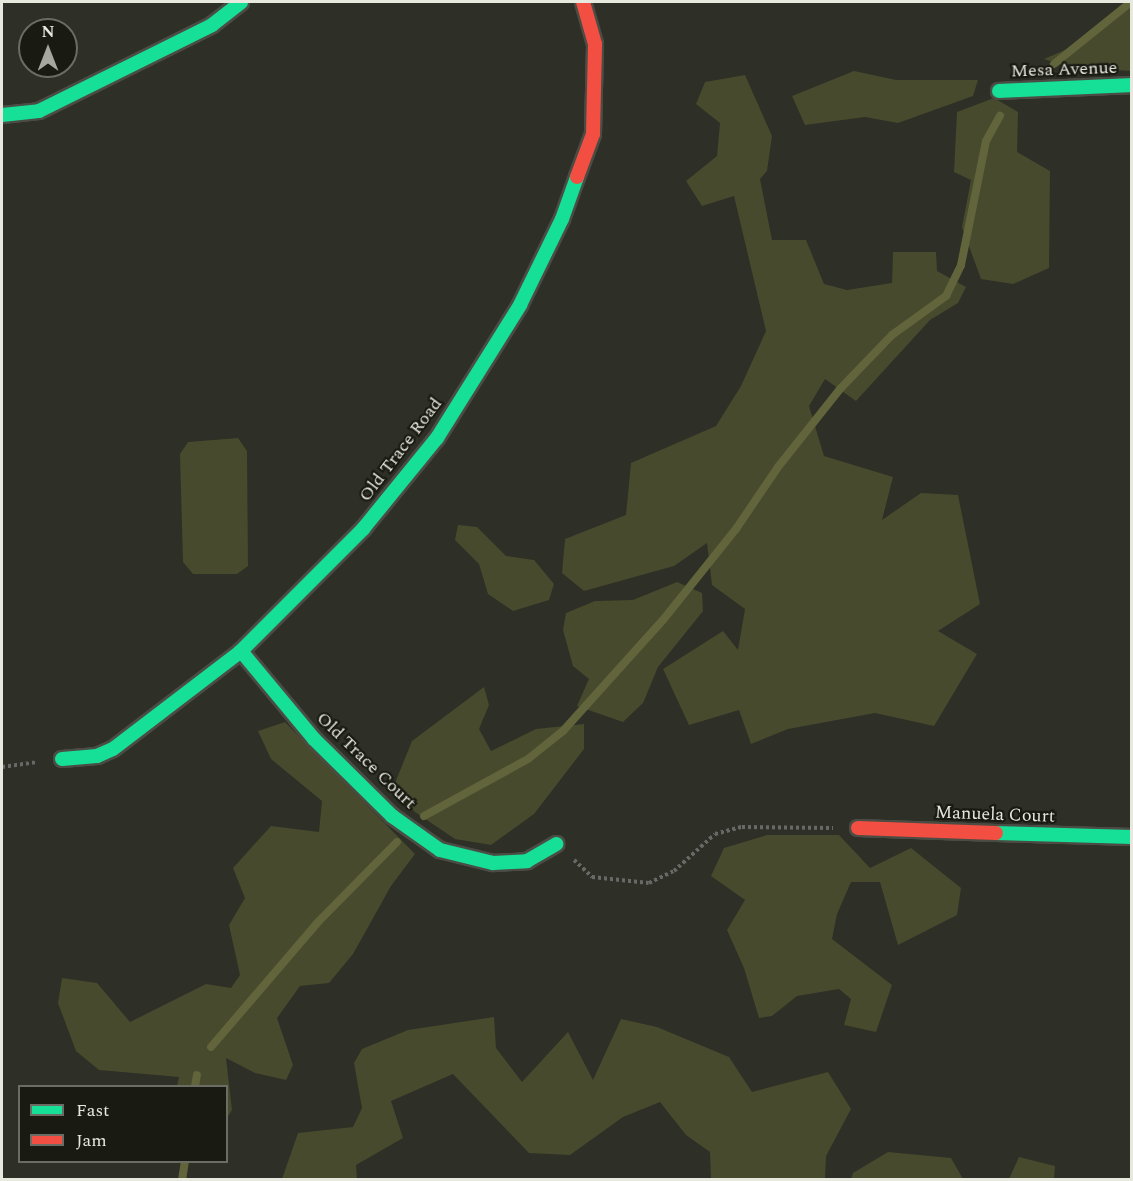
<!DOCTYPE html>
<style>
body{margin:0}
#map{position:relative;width:1133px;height:1181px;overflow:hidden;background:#2e2f26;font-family:Spectral,serif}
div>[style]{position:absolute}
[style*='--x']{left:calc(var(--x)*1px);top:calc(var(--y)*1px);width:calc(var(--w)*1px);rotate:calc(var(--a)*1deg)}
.green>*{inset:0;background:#474a2c}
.stream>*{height:8px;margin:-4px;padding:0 4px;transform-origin:4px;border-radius:4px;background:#62653b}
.path>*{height:4px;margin-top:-2px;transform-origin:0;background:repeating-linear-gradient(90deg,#686867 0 3px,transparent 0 6px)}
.roads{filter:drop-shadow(2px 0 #4b4c44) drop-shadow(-2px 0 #4b4c44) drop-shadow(0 2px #4b4c44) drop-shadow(0 -2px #4b4c44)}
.fast>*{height:14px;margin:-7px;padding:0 7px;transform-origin:7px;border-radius:7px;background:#16e098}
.jam>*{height:14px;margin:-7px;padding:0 7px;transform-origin:7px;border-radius:7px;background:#f24e42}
span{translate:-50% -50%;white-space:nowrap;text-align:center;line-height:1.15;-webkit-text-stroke:4.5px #191a12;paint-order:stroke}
.street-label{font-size:18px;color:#e7e8de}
.frame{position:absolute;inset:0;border:3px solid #e7e8de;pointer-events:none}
.legend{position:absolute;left:18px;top:1085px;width:210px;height:78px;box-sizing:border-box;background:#191a12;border:2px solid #6b6c64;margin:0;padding:8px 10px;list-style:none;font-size:18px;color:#e7e8de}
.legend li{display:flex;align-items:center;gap:12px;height:30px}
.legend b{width:30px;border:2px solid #6b6c64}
.north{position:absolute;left:18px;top:18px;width:60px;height:60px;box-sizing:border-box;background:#191a12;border:2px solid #6b6c64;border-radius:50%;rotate:0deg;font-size:16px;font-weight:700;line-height:24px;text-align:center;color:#e7e8de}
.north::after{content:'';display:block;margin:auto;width:21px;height:27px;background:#a6a79e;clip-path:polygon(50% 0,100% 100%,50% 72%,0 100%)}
</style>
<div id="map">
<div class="green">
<div style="clip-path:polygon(1126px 2px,1131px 2px,1131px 71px,1068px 67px,1044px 59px,1065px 50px)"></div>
<div style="clip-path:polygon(854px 71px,896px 80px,978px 80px,973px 96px,898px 123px,865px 117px,805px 125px,792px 96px)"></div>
<div style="clip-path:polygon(745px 75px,772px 136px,767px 171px,760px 179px,772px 240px,806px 240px,824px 284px,847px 290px,892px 283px,893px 252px,936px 252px,937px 271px,966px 287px,958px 303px,930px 320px,856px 401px,825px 379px,809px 406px,824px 456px,893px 477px,882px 520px,921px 493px,958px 495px,980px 604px,938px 631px,977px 654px,934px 726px,875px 713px,788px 729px,751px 744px,739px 710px,689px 725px,663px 669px,723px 631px,738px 650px,745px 609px,712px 585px,707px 543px,674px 566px,584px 591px,562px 573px,565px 539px,626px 515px,631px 463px,716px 426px,741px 386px,766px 331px,734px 196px,702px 206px,686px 181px,717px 156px,720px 123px,696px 104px,705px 82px)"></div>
<div style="clip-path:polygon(994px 98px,1018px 112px,1017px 152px,1050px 171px,1049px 268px,1013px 284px,981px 279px,962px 227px,971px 180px,954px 172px,957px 112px)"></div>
<div style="clip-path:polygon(238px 438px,247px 451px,248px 566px,237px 574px,193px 574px,183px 562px,180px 454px,188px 442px)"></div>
<div style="clip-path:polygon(458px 525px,477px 527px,506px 556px,534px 560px,554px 584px,549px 600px,513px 611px,488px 594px,479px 564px,455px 540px)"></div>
<div style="clip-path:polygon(677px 582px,702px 593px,703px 611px,658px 667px,643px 703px,623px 722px,577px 706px,589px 679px,573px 666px,563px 630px,566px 613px,595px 601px,633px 600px)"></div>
<div style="clip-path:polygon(484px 687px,489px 705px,479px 729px,491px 751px,536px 729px,584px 724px,584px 749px,534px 814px,491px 845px,455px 839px,415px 812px,393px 788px,412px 741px)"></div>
<div style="clip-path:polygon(285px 722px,415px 854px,391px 886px,353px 954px,329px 983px,300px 986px,277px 1018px,293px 1065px,286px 1080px,255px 1073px,226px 1058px,232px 1110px,227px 1118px,226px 1086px,177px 1086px,179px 1077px,99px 1070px,76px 1051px,58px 1003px,62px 978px,97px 983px,130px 1022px,206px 984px,231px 988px,240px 975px,229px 925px,245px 898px,233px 868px,271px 826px,319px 832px,322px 801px,271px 759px,258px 731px)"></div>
<div style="clip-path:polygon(767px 835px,839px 835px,870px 868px,911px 848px,961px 888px,957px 915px,898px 945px,880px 882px,851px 882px,837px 914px,832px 939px,892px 985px,876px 1032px,844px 1025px,851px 999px,839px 989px,797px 996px,772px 1016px,759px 1018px,744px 968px,727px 930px,745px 900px,711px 876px,724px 848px)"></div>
<div style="clip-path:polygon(494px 1017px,496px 1048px,522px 1082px,568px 1032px,593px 1080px,621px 1019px,657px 1027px,729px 1057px,752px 1092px,828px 1072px,851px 1109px,826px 1156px,825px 1179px,711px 1179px,710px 1152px,686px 1135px,660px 1102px,623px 1117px,570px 1155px,529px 1153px,453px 1074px,391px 1101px,403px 1138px,356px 1165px,357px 1179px,282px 1179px,298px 1133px,353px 1127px,362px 1108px,354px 1063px,362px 1049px,408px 1030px)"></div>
<div style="clip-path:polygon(888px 1152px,951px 1158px,963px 1179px,851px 1179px,853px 1173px)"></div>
<div style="clip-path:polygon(1019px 1157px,1055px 1166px,1054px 1179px,1009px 1179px)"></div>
</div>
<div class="stream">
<div style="--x:1054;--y:64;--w:99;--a:-38.8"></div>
<div style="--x:424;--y:816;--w:119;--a:-28.7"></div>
<div style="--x:528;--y:759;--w:45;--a:-38.7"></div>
<div style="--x:563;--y:731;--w:149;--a:-48"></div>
<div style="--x:663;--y:620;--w:117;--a:-51.3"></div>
<div style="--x:736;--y:529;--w:75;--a:-55.9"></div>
<div style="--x:778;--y:467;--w:100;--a:-51.5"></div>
<div style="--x:840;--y:389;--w:75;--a:-46.1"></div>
<div style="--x:892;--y:335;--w:67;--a:-35.8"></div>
<div style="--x:946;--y:296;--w:34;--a:-64"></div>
<div style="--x:961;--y:265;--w:126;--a:-78.6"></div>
<div style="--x:986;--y:141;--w:29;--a:-61"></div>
<div style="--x:211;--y:1047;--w:166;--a:-49.4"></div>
<div style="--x:319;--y:921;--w:111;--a:-45.4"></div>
<div style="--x:195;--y:1086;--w:11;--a:-80"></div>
<div style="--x:182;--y:1180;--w:18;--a:-81"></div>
</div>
<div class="path">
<div style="--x:2;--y:767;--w:35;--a:-8"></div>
<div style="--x:574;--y:860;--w:25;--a:43"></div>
<div style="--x:592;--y:877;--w:57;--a:6"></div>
<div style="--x:649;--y:883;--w:28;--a:-26"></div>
<div style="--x:674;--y:871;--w:55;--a:-42.1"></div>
<div style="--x:715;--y:834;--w:28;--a:-15"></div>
<div style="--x:742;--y:827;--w:91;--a:0.6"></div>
</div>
<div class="roads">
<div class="fast">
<div style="--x:999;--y:91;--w:133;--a:-2.6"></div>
<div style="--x:2;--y:115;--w:37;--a:-6"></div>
<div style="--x:39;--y:111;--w:193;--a:-26.4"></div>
<div style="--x:212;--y:25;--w:37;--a:-38"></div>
<div style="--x:241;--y:651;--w:114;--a:50.3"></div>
<div style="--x:314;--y:739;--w:110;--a:44.6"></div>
<div style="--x:392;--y:816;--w:59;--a:35.3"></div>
<div style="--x:440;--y:850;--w:55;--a:13.8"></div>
<div style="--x:493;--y:863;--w:34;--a:-3"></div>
<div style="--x:527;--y:861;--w:34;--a:-30"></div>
<div style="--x:62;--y:759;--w:35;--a:-5"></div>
<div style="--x:97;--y:756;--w:17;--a:-24"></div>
<div style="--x:113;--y:749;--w:161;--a:-37.4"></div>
<div style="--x:241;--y:651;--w:173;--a:-45"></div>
<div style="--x:363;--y:529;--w:117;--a:-50.9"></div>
<div style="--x:437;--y:438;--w:157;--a:-58"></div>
<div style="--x:520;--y:305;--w:96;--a:-64"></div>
<div style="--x:562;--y:219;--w:45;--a:-70.3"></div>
<div style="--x:996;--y:833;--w:136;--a:1.7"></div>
</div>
<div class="jam">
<div style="--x:577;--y:177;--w:46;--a:-69.6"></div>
<div style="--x:593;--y:134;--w:90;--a:-88.7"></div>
<div style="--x:595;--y:44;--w:44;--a:-105.9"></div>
<div style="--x:858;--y:828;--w:138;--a:2.1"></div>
</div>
</div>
<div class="street-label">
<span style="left:1064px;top:70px;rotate:-2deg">Mesa Avenue</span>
<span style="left:401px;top:450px;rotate:-53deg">Old Trace Road</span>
<span style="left:366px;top:761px;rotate:44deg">Old Trace Court</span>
<span style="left:995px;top:815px;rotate:2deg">Manuela Court</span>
</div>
<div class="frame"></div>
<ul class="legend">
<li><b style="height:8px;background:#16e098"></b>Fast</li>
<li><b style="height:8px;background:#f24e42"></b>Jam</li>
</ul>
<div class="north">N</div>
</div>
